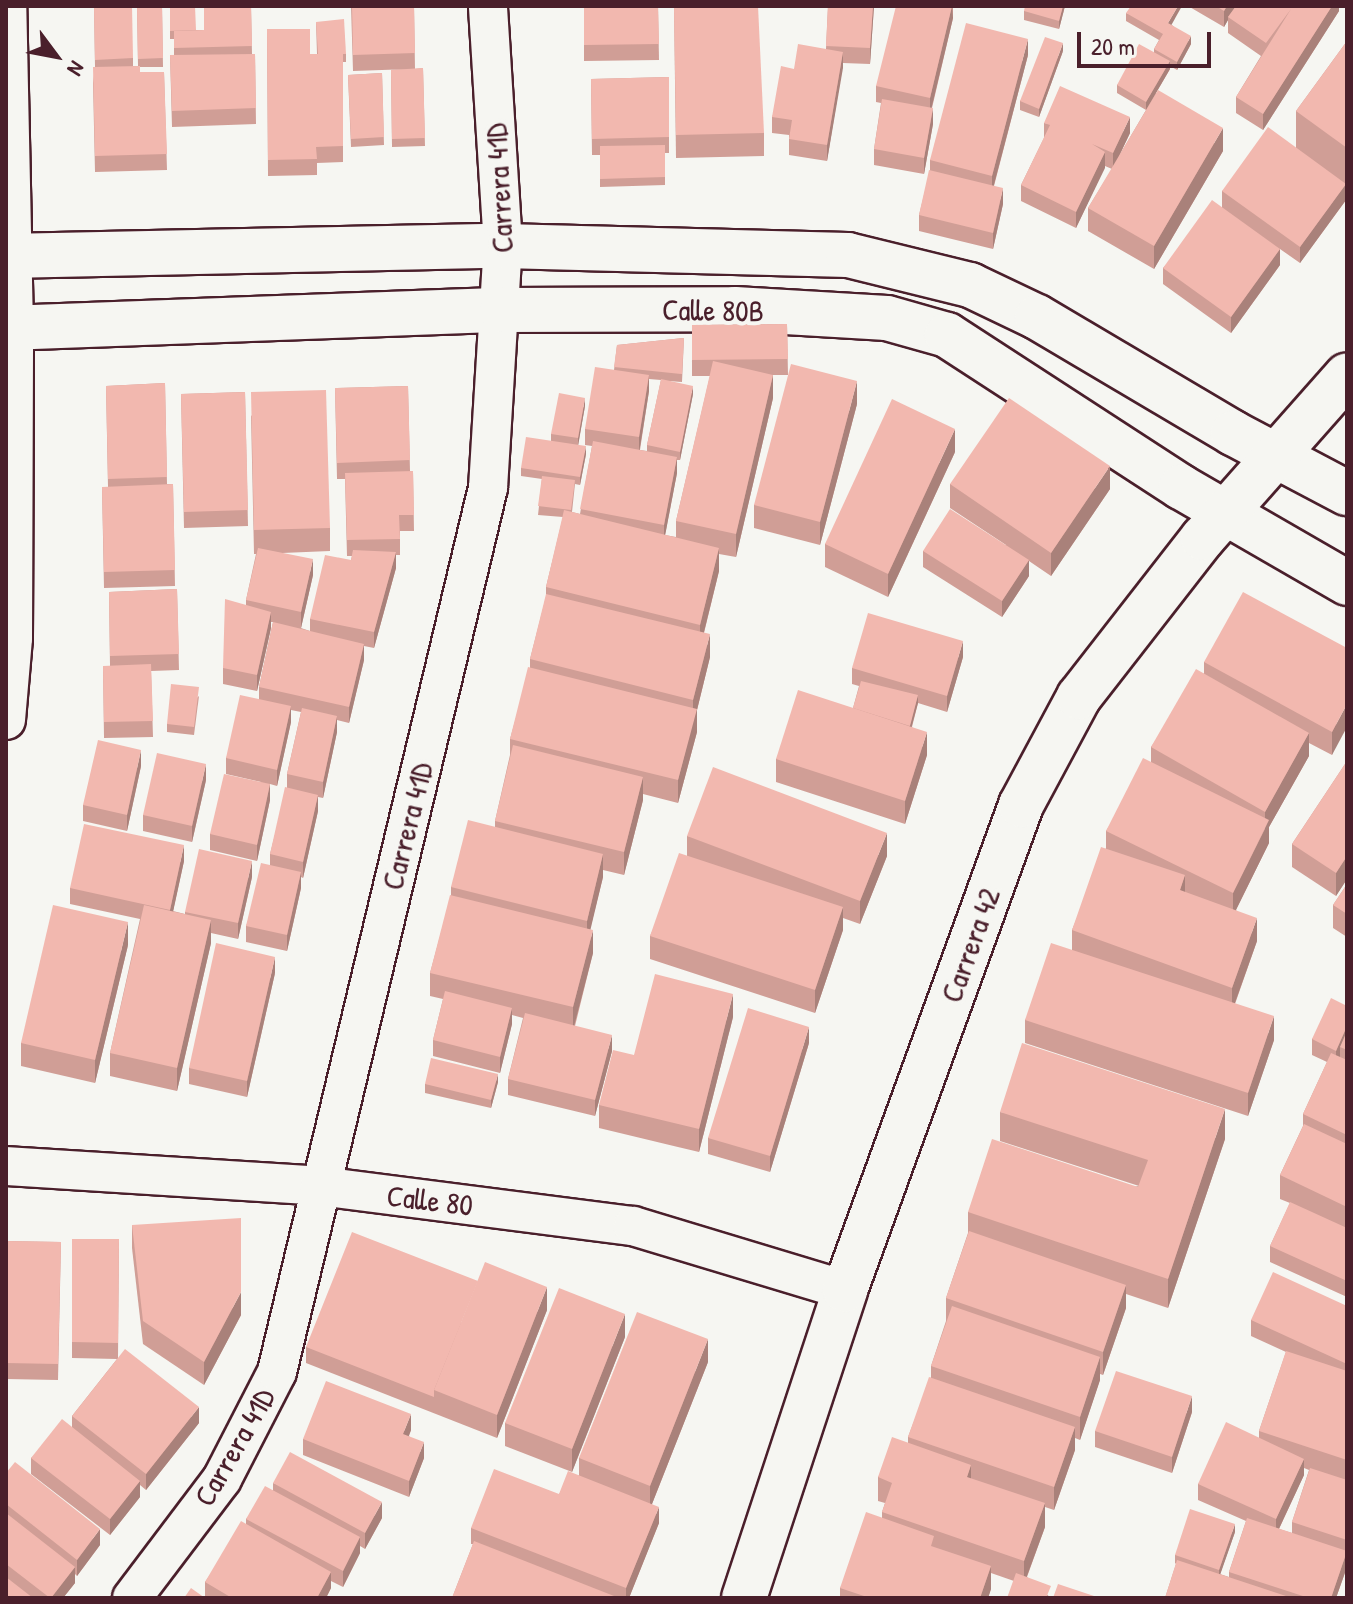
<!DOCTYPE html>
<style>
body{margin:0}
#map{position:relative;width:1353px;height:1604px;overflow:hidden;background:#f6f6f2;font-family:"Patrick Hand",sans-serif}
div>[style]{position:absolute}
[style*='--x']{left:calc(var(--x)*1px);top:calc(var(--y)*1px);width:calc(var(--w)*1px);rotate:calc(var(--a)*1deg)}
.roads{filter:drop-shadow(2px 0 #4a1f2b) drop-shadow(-2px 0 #4a1f2b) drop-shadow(0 2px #4a1f2b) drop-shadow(0 -2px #4a1f2b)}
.street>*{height:38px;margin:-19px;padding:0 19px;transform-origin:19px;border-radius:19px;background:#f6f6f2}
.secondary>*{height:44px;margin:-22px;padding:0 22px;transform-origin:22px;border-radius:22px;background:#f6f6f2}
.wall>*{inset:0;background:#d09e96}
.shaded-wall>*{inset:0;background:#a9817a}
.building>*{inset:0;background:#f2b8af}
span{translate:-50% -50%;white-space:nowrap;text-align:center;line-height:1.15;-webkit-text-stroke:8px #f6f6f2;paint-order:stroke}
.street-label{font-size:30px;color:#4a1f2b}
.frame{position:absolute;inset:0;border:8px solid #4a1f2b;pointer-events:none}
.north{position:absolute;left:16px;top:16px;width:80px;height:80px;-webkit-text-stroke:6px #f6f6f2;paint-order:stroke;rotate:122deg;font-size:22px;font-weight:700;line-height:32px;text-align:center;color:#4a1f2b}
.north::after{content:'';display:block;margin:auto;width:28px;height:36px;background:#4a1f2b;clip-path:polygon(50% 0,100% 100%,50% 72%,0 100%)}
.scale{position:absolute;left:1077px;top:32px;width:134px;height:36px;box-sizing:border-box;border:4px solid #4a1f2b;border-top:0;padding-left:10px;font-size:24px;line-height:28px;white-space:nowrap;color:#4a1f2b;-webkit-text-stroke:6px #f6f6f2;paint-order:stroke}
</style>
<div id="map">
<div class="roads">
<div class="street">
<div style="--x:6;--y:720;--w:82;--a:-85.1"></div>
<div style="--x:13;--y:638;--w:310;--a:-89.8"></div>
<div style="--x:14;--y:328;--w:322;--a:-91.2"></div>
<div style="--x:6;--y:1166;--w:315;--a:3.6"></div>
<div style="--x:320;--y:1186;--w:316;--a:7.3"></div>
<div style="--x:633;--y:1226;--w:221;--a:16.8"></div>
<div style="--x:132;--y:1598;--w:149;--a:-52.9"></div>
<div style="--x:222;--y:1479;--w:120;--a:-62.8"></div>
<div style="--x:277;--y:1372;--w:909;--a:-76.58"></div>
<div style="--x:488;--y:488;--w:242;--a:-86.5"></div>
<div style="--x:503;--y:246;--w:240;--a:-93.6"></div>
</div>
<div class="secondary">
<div style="--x:6;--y:256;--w:497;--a:-1.2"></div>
<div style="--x:503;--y:246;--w:345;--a:1.5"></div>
<div style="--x:848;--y:255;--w:126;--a:13.8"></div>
<div style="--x:970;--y:285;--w:74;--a:25.5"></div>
<div style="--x:1037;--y:317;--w:228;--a:30.6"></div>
<div style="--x:1233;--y:433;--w:129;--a:27.8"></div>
<div style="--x:6;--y:328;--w:496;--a:-2.1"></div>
<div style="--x:502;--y:310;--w:233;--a:-0.2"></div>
<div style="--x:735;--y:309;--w:152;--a:3.4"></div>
<div style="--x:887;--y:318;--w:62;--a:15.8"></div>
<div style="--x:947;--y:335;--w:279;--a:33"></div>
<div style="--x:1181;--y:487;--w:192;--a:30"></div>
<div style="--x:744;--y:1598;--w:324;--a:-71.8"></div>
<div style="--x:845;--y:1290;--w:516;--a:-70.05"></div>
<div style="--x:1021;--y:805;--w:123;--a:-61.8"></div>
<div style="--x:1079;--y:697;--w:202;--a:-52.1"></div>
<div style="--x:1203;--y:538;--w:217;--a:-48.5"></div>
</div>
</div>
<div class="wall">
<div style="clip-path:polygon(94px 6px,133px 58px,133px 66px,138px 66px,137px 6px,162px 6px,163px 67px,140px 67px,140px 72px,164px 72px,167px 170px,95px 172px,93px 83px,95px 67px)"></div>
<div style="clip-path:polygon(170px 6px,196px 30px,204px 30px,251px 6px,252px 54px,255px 54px,256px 124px,172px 127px,170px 55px,174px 55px,174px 39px,170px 39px)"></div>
<div style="clip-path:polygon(351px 6px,414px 6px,415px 69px,423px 68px,425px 146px,392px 147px,391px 70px,411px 69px,353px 71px)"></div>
<div style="clip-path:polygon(584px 6px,658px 6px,659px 60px,584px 61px)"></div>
<div style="clip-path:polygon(674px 6px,764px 133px,764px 156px,676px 158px)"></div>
<div style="clip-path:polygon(828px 6px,874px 6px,870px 64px,843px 63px,827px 161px,789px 155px,789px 135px,772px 133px,772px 117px,794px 69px,826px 49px)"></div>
<div style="clip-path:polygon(953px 6px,953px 18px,932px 108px,933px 124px,924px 174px,874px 165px,874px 149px,881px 103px,876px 102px,876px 86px)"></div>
<div style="clip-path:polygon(1065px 6px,1059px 29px,1024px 20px,1024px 11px)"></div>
<div style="clip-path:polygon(1188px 6px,1339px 6px,1339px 11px,1263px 130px,1236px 113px,1236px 97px,1261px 56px,1228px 33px,1228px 20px,1224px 27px)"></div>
<div style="clip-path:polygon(1126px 13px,1172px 25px,1191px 44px,1177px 70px,1170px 66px,1170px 69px,1156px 93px,1223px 151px,1154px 269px,1088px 231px,1088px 208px,1112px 169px,1105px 166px,1076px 228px,1021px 201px,1021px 185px,1044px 138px,1044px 123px,1130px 133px,1119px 156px,1146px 110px,1117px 93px,1117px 85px,1154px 53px,1154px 49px,1159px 40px,1126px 21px)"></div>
<div style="clip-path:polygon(316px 22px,346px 54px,346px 62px,343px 62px,343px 162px,317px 163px,317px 175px,268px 176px,267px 29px,310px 54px,317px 54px)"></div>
<div style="clip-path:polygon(1347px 41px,1347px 187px,1346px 186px,1346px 200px,1300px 263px,1280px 249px,1280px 265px,1231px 333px,1163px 284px,1163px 268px,1222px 207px,1222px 191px,1296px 148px,1296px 111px)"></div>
<div style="clip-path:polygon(1063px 51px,1039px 117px,1020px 110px,1020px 101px)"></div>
<div style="clip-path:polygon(1028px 55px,994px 186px,1003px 204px,993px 249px,919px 231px,919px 215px,930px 171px,930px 160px)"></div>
<div style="clip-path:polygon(382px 73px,384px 145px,351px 147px,348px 75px)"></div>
<div style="clip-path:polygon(669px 77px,669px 153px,665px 153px,665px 185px,600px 187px,600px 155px,592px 155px,591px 79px)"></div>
<div style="clip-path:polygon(evenodd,787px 324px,788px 375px,773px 375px,773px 398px,736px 557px,719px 554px,719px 571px,704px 633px,710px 657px,697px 710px,697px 732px,678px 803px,643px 794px,643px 800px,624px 875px,603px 870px,603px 877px,590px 929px,593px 953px,575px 1026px,612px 1051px,595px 1116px,508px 1095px,508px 1079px,523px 1018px,512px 1015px,512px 1024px,500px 1073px,433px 1056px,433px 1040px,443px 999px,430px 996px,430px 973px,451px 896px,451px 887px,495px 827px,495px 821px,510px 755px,510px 739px,530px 668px,530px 659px,546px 597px,546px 587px,563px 517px,538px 515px,542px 479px,521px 476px,521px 468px,551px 441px,551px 434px,585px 406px,578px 445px,586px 454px,580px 485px,575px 484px,572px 512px,580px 514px,592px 446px,585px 445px,585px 429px,614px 370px,617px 345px,684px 338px,682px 382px,669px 381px,693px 394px,680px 460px,677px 460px,677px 473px,665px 535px,676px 537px,676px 521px,710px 376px,692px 376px,692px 325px,787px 324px,649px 379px,661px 380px,647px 445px,647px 451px,640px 450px,649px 391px,649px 379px)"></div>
<div style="clip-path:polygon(165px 383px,167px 484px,173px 484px,175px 586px,104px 588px,102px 487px,108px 487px,106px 386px)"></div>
<div style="clip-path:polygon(408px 386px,410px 471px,413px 471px,414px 531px,400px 531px,400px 555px,396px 555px,396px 568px,374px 648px,364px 646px,364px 660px,349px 723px,337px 720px,337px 732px,323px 798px,318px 797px,318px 811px,303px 878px,301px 877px,301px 888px,287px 951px,246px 942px,246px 926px,270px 865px,270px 854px,287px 788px,287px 774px,301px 712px,291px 710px,291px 722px,277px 786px,270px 784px,270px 800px,257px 861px,210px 850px,210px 834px,261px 782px,226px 774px,226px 758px,259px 699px,259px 687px,273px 622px,271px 622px,271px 628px,257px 691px,223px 684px,223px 668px,246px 605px,246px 600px,256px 554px,254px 554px,251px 415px,330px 528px,330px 551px,282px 553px,313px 575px,301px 628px,310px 631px,310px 619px,351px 560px,352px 556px,347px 556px,345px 479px,337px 479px,335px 388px)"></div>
<div style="clip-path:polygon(245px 392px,248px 526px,184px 528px,181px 394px)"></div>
<div style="clip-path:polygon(857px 404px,820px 545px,754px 528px,754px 505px)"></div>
<div style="clip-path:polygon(955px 452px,888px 597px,825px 567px,825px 544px)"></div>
<div style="clip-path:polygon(950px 484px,1110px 489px,1051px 576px,1029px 561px,1029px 576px,1002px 617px,923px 567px,923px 551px,1006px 545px,950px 508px)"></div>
<div style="clip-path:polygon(177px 589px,179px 670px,151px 671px,153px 737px,104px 738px,103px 666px,110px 666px,109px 592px)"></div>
<div style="clip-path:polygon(1347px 648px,1332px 755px,1309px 743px,1309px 756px,1269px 827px,1269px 843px,1236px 910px,1257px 941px,1235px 1004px,1274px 1040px,1248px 1116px,1025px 1043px,1025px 1020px,1072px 950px,1072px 930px,1106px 848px,1106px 831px,1151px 762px,1151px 747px,1204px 673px,1204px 662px)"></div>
<div style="clip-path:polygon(963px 657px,947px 712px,918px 703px,912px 727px,927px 755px,905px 824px,776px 782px,776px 759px,853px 708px,859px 686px,852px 684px,852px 668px)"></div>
<div style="clip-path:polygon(199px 696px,194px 735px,167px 732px,167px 724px)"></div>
<div style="clip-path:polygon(1347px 761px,1347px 879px,1336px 896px,1292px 867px,1292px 844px)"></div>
<div style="clip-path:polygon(141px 766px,127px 831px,83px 821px,83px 805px)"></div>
<div style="clip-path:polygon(206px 780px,192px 842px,143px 831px,143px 815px)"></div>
<div style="clip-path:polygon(687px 836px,887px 856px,860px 924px,843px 918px,843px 930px,815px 1013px,650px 959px,650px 936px,687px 856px)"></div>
<div style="clip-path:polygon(184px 861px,173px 911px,185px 914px,185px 912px,252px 877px,238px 939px,211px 933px,211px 943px,177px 1091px,110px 1076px,110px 1053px,140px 919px,70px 904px,70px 888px)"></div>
<div style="clip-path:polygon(1347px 884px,1347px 937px,1333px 928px,1333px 905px)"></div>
<div style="clip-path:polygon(128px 945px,95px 1083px,21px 1066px,21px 1043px)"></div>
<div style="clip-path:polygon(275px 973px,247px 1097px,189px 1084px,189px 1068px)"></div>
<div style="clip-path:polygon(1347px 1006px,1347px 1297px,1270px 1262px,1270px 1246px,1290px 1203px,1280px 1199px,1280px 1175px,1303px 1126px,1303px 1114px,1327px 1062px,1312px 1055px,1312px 1039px)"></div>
<div style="clip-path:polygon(733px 1017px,699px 1152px,599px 1128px,599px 1105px,634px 1055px)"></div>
<div style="clip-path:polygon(809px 1043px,770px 1172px,708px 1154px,708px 1138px)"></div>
<div style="clip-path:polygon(498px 1082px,491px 1108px,425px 1093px,425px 1084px)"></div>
<div style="clip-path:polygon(1000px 1112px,1225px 1139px,1168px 1308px,1126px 1294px,1126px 1308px,1103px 1375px,1100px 1374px,1100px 1380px,1080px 1440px,1075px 1438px,1075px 1450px,1054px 1510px,1045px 1507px,1045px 1527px,1027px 1577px,1051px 1598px,1014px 1581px,991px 1573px,991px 1589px,988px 1598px,840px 1598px,840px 1588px,882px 1518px,882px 1512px,885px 1503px,878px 1501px,878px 1477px,908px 1443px,908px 1437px,931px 1377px,931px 1366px,946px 1321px,946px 1298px,968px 1233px,968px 1212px,1139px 1186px,1000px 1141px)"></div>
<div style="clip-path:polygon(132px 1225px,241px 1315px,204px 1385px,143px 1344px,132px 1248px)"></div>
<div style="clip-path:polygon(72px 1239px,119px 1239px,118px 1358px,199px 1423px,146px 1490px,140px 1485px,140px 1497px,110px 1535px,31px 1474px,31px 1458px,72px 1427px,72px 1416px,117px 1359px,72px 1358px)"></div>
<div style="clip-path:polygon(6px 1241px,61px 1242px,58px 1380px,6px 1379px)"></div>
<div style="clip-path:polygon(evenodd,1347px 1306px,1347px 1567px,1336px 1598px,1165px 1598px,1176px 1564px,1175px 1563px,1175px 1555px,1235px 1532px,1220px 1574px,1229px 1577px,1229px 1572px,1246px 1521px,1198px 1500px,1198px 1484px,1259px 1438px,1259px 1431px,1286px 1352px,1251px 1336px,1251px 1320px,1347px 1306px,1304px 1468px,1309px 1470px,1292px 1522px,1292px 1533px,1279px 1529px,1304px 1475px,1304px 1468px)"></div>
<div style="clip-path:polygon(547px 1310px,497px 1438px,306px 1363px,306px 1347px)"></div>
<div style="clip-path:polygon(625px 1337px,572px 1472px,505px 1446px,505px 1423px)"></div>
<div style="clip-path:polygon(708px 1362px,652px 1504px,659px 1523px,629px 1598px,452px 1598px,473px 1544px,471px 1544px,471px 1528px,559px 1494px,579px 1475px,579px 1458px)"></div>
<div style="clip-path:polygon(1192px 1412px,1172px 1473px,1095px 1447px,1095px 1431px)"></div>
<div style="clip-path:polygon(411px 1430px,409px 1436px,424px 1458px,409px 1497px,303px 1455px,303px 1439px)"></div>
<div style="clip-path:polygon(6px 1473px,100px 1545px,77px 1576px,75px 1574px,75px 1583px,63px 1598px,6px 1598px)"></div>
<div style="clip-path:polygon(273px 1483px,382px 1518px,365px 1549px,360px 1546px,360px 1553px,343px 1587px,331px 1581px,331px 1588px,326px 1598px,184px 1598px,205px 1598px,205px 1582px,246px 1524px,246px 1519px,273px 1490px)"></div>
</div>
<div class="shaded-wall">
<div style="clip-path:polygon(873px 6px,874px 6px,870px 64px,870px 48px)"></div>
<div style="clip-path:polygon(952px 6px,953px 18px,930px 114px,930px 98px)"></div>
<div style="clip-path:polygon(1063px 6px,1065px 6px,1059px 29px,1059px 21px)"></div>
<div style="clip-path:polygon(1178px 6px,1182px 6px,1168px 31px,1168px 23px)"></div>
<div style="clip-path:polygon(1227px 6px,1236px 6px,1228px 17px,1228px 20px,1224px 27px,1224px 11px)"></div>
<div style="clip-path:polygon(1332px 6px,1339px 6px,1339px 11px,1263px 130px,1263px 114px)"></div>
<div style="clip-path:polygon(1191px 36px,1191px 44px,1177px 70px,1177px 62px)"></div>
<div style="clip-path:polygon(1028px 39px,1028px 55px,992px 192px,992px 176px)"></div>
<div style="clip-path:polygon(1063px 43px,1063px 51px,1039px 117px,1039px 109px)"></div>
<div style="clip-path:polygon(843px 52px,843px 68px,827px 161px,827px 145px)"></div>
<div style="clip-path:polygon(1170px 61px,1170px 69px,1146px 110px,1146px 102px)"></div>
<div style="clip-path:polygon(933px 108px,933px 124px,924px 174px,924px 158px)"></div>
<div style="clip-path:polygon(1130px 117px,1130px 133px,1113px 169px,1113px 153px)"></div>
<div style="clip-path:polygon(1223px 128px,1223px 151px,1154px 269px,1154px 246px)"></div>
<div style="clip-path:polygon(1105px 152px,1105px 168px,1076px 228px,1076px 212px)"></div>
<div style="clip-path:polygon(1346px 184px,1346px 200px,1300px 263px,1300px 247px)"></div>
<div style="clip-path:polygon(1003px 188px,1003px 204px,993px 249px,993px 233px)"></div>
<div style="clip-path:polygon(1280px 249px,1280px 265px,1231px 333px,1231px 317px)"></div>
<div style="clip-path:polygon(649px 375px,649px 391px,639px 453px,639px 437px)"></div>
<div style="clip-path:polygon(773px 375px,773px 398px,736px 557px,736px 534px)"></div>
<div style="clip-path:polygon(857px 381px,857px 404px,820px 545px,820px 522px)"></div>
<div style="clip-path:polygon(693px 386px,693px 394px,680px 460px,680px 452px)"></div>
<div style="clip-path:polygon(585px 398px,585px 406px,578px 446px,578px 438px)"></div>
<div style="clip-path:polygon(955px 429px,955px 452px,888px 597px,888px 574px)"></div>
<div style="clip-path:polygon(586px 446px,586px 454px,580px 485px,580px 477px)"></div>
<div style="clip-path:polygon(677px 457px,677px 473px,664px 541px,664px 525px)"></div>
<div style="clip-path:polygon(1110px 466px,1110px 489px,1051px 576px,1051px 553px)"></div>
<div style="clip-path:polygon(719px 548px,719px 571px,700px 648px,700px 625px)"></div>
<div style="clip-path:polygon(396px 552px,396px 568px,374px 648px,374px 632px)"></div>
<div style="clip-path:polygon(313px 559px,313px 575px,301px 628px,301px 612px)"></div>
<div style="clip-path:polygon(1029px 560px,1029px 576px,1002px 617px,1002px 601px)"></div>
<div style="clip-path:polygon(271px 612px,271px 628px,257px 691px,257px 675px)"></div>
<div style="clip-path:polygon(710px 634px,710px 657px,697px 710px,697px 732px,678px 803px,678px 780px,693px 721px,693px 700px)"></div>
<div style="clip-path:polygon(963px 641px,963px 657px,947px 712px,947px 696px)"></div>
<div style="clip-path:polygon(364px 644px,364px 660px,349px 723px,349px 707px)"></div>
<div style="clip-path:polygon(918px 695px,918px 703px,909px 736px,909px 728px)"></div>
<div style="clip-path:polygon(1347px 704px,1347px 727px,1332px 755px,1332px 732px)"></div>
<div style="clip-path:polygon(291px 706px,291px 722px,277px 786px,277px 770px)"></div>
<div style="clip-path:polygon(337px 716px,337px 732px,323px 798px,323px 782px)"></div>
<div style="clip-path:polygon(927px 732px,927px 755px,905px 824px,905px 801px)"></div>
<div style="clip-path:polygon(1309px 733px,1309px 756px,1269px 827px,1269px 843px,1233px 916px,1233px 893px,1265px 829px,1265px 812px)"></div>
<div style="clip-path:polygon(141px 750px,141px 766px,127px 831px,127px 815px)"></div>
<div style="clip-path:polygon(206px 764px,206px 780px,192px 842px,192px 826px)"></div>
<div style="clip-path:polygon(643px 777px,643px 800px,624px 875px,624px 852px)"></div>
<div style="clip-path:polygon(270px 784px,270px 800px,257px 861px,257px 845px)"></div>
<div style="clip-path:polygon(318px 795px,318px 811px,303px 878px,303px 862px)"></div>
<div style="clip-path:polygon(887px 833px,887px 856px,860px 924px,860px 901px)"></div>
<div style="clip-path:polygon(184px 845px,184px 861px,170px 926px,170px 910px)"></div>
<div style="clip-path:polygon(603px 854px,603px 877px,587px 944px,587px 921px)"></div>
<div style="clip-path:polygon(1347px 856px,1347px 879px,1336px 896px,1336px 873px)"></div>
<div style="clip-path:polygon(252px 861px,252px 877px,238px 939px,238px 923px)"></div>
<div style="clip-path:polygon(301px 872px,301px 888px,287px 951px,287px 935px)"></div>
<div style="clip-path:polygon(1185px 875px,1185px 898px,1180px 890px)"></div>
<div style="clip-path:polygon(843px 907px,843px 930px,815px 1013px,815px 990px)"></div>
<div style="clip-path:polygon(1257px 918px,1257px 941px,1232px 1011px,1232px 988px)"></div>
<div style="clip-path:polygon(211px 920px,211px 943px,177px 1091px,177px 1068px)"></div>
<div style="clip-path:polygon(128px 922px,128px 945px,95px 1083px,95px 1060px)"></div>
<div style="clip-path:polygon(593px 930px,593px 953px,573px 1030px,573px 1007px)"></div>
<div style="clip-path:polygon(275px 957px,275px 973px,247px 1097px,247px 1081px)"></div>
<div style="clip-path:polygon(733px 994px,733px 1017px,699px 1152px,699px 1129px)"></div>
<div style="clip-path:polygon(512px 1008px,512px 1024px,500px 1073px,500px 1057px)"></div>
<div style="clip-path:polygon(1274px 1016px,1274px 1040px,1248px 1116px,1248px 1093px)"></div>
<div style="clip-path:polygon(1347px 1026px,1347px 1042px,1340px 1047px,1340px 1058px,1336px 1067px,1336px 1051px)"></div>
<div style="clip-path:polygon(809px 1027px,809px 1043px,770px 1172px,770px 1156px)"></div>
<div style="clip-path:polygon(612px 1035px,612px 1051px,595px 1116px,595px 1100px)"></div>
<div style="clip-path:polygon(498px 1074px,498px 1082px,491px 1108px,491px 1100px)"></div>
<div style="clip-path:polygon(1225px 1109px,1225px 1139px,1168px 1308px,1168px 1279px)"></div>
<div style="clip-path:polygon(1126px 1285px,1126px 1308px,1103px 1375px,1103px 1352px)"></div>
<div style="clip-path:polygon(547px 1287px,547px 1310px,497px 1438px,497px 1415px)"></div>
<div style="clip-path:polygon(241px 1292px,241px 1315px,204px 1385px,204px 1362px)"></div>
<div style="clip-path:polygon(625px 1314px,625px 1337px,572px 1472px,572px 1449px)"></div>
<div style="clip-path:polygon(708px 1339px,708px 1362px,650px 1509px,650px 1486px)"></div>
<div style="clip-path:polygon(1100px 1357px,1100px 1380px,1080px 1440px,1080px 1417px)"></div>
<div style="clip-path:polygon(1192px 1396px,1192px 1412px,1172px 1473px,1172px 1457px)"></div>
<div style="clip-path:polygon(199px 1407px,199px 1423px,146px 1490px,146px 1474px)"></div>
<div style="clip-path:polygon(411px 1414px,411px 1430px,403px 1450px,403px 1434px)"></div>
<div style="clip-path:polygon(1075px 1427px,1075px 1450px,1054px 1510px,1054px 1487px)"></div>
<div style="clip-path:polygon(424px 1442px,424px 1458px,409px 1497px,409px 1481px)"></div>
<div style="clip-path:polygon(1304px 1459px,1304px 1475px,1276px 1535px,1276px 1519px)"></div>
<div style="clip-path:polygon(971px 1465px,971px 1488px,967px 1477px)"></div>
<div style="clip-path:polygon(140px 1481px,140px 1497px,110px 1535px,110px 1519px)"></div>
<div style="clip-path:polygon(382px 1502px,382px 1518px,365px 1549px,365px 1533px)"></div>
<div style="clip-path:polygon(1045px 1503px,1045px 1527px,1024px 1584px,1024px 1561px)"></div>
<div style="clip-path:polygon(659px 1507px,659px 1523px,629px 1598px,626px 1598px,626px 1588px)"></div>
<div style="clip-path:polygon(1235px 1524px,1235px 1532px,1219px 1578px,1219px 1570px)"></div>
<div style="clip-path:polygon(100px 1529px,100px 1545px,77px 1576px,77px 1560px)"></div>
<div style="clip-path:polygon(360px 1537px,360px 1553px,343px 1587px,343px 1571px)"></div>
<div style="clip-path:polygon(1347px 1539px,1347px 1567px,1336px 1598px,1331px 1598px,1347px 1551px)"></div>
<div style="clip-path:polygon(991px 1566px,991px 1589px,988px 1598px,980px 1598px)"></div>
<div style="clip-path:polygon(75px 1567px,75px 1583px,63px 1598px,51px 1598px)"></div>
<div style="clip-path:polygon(331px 1572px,331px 1588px,326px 1598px,317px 1598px)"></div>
</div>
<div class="building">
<div style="clip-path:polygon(94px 6px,132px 6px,133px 58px,95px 60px)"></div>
<div style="clip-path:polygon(137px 6px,162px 6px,163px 58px,138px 59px)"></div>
<div style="clip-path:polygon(170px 6px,195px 6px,196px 30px,170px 31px)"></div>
<div style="clip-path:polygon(204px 6px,251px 6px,252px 46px,174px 48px,174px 31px,204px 30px)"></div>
<div style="clip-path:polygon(352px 6px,414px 6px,415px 53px,353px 55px)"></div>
<div style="clip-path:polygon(584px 6px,658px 6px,659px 44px,584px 45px)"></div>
<div style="clip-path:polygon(674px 6px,758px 6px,764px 133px,676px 135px)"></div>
<div style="clip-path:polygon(828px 6px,873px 6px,870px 48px,826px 46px)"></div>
<div style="clip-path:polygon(896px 6px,952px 6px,930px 98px,876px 86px)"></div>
<div style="clip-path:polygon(1025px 6px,1063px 6px,1059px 21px,1024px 11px)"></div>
<div style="clip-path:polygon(1131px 6px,1178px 6px,1168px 23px,1191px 36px,1177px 62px,1154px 49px,1163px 34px,1126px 13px)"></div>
<div style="clip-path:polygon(1216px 6px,1227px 6px,1224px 11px)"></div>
<div style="clip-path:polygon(1236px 6px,1332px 6px,1263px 114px,1236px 97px,1291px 9px,1266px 43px,1228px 17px)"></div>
<div style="clip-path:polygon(344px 19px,346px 54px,318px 54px,316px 22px)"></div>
<div style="clip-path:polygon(966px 23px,1028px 39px,992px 176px,930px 160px)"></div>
<div style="clip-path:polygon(267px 29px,310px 29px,310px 54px,343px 54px,343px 146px,316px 147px,317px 159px,268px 160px)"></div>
<div style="clip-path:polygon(1045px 37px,1063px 43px,1039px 109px,1020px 101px)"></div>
<div style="clip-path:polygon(1347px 41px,1347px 148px,1296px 111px)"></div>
<div style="clip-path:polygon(798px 44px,843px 52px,827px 145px,789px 139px,792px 120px,772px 117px,781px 66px,794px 69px)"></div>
<div style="clip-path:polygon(1139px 44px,1170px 61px,1146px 102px,1117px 85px)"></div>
<div style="clip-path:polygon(255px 54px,256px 108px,172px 111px,170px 55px)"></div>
<div style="clip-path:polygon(140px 66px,140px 72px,164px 72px,167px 154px,95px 156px,93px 67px)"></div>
<div style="clip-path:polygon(423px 68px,425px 138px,392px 139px,391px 70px)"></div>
<div style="clip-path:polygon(382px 73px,384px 137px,351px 139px,348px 75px)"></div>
<div style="clip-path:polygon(669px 77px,669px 137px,592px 139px,591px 79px)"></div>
<div style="clip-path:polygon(1060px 86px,1130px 117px,1113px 153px,1092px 144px,1105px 152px,1076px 212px,1021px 185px,1050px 125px,1044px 123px)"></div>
<div style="clip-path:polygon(1158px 90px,1223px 128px,1154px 246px,1088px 208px)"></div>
<div style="clip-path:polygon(882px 99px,933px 108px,924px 158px,874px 149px)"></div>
<div style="clip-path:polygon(1268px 127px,1346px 184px,1300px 247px,1222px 191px)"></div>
<div style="clip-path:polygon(665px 145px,665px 177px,600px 179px,600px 146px)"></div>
<div style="clip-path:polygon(929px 170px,1003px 188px,993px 233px,919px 215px)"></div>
<div style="clip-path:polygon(1212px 200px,1280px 249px,1231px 317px,1163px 268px)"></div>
<div style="clip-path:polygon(787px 324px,788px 359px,692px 360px,692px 325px)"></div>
<div style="clip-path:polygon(684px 338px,682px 374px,614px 367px,617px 345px)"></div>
<div style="clip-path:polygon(713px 361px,773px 375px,736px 534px,676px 521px)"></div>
<div style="clip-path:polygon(791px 364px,857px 381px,820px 522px,754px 505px)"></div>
<div style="clip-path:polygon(595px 367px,649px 375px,639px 437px,585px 429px)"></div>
<div style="clip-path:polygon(661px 379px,693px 386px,680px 452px,647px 445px)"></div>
<div style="clip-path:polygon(165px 383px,167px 477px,108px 479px,106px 386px)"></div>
<div style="clip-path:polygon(408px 386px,410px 460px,337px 463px,335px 388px)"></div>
<div style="clip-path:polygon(326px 390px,330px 528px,254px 530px,251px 392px)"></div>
<div style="clip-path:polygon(245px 392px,248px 510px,184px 512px,181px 394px)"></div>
<div style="clip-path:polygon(559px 393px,585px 398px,578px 438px,551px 434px)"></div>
<div style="clip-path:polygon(1009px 398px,1110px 466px,1051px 553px,950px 484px)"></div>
<div style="clip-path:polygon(892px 399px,955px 429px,888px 574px,825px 544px)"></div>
<div style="clip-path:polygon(526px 437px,586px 446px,580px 477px,521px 468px)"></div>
<div style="clip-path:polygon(593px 441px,677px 457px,664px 525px,580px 509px)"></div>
<div style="clip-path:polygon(413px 471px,414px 515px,399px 515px,400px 539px,347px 540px,345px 473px)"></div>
<div style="clip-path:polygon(542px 476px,575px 480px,571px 510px,538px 506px)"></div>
<div style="clip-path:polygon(173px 484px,175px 570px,104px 572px,102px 487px)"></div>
<div style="clip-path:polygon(950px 509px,1029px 560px,1002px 601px,923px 551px)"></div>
<div style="clip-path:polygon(564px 510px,719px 548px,700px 625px,546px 587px)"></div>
<div style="clip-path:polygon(258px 548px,313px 559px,301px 612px,246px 600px)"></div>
<div style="clip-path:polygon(353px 550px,396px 552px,374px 632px,310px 619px,325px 555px,351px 560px)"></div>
<div style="clip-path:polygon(177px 589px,179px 654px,110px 656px,109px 592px)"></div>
<div style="clip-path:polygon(1243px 592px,1347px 648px,1347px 704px,1332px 732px,1204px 662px)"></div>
<div style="clip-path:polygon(546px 594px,710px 634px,693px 700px,530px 659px)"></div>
<div style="clip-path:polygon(225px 599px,271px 612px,257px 675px,223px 668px)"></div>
<div style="clip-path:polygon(868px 613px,963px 641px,947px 696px,852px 668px)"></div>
<div style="clip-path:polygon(273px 622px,364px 644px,349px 707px,259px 687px)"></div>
<div style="clip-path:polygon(151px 664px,153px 721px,104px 722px,103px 666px)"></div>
<div style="clip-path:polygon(528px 667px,697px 709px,678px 780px,510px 739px)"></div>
<div style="clip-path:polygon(1196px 669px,1309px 733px,1265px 812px,1151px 747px)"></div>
<div style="clip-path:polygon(861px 681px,918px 695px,910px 726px,853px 708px)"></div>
<div style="clip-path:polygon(171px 684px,199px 687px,194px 727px,167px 724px)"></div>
<div style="clip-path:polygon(798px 690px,927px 732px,905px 801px,776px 759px)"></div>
<div style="clip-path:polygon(240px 695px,291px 706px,277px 770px,226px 758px)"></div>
<div style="clip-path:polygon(302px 708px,337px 716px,323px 782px,287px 774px)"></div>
<div style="clip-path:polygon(98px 740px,141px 750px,127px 815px,83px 805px)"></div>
<div style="clip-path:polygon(513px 745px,643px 777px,624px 852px,495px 821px)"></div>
<div style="clip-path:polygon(157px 753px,206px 764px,192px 826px,143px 815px)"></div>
<div style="clip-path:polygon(1143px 758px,1269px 820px,1233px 893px,1106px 831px)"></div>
<div style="clip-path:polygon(1347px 761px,1347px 856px,1336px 873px,1292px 844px)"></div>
<div style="clip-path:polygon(713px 767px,887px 833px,860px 901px,687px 836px)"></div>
<div style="clip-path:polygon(224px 774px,270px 784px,257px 845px,210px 834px)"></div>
<div style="clip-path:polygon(285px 787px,318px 795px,303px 862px,270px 854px)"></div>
<div style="clip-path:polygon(468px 820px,603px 854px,587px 921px,451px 887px)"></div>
<div style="clip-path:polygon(84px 824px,184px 845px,170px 910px,70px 888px)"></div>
<div style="clip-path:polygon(1101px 847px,1185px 875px,1180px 890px,1257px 918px,1232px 988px,1072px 930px)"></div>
<div style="clip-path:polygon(199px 849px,252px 861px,238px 923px,185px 912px)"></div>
<div style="clip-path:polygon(679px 853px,843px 907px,815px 990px,650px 936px)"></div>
<div style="clip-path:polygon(261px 863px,301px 872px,287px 935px,246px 926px)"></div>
<div style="clip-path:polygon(1347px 884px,1347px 914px,1333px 905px)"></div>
<div style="clip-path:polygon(450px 895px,593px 930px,573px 1007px,430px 973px)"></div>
<div style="clip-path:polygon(53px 905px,128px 922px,95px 1060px,21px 1043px)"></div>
<div style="clip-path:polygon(144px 905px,211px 920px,177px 1068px,110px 1053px)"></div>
<div style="clip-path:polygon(216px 943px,275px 957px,247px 1081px,189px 1068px)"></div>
<div style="clip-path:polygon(1051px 943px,1274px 1016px,1248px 1093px,1025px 1020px)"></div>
<div style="clip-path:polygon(655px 974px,733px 994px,699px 1129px,599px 1105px,613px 1050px,634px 1055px)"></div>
<div style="clip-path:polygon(445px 991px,512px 1008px,500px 1057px,433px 1040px)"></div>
<div style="clip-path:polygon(1331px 998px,1347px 1006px,1347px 1026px,1336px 1051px,1312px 1039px)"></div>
<div style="clip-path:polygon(748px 1008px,809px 1027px,770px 1156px,708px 1138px)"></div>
<div style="clip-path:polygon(525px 1013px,612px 1035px,595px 1100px,508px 1079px)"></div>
<div style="clip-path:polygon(1347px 1031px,1347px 1050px,1340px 1047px)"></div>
<div style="clip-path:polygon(1022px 1043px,1225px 1109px,1168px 1279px,968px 1212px,992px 1139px,1138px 1187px,1148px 1160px,1000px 1112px)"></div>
<div style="clip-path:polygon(1331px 1053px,1347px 1060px,1347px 1135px,1303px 1114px)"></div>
<div style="clip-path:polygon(431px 1058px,498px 1074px,491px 1100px,425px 1084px)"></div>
<div style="clip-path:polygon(1304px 1124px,1347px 1144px,1347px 1207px,1280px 1175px)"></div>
<div style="clip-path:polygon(1290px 1202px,1347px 1228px,1347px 1281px,1270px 1246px)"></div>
<div style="clip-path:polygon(241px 1218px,241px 1292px,204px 1362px,143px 1321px,132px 1225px)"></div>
<div style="clip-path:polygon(969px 1231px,1126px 1285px,1103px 1352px,946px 1298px)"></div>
<div style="clip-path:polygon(352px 1232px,478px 1281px,434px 1390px,434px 1397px,306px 1347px)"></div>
<div style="clip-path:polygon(72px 1239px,119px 1239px,118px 1343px,72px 1342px)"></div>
<div style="clip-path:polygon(6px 1241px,61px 1242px,58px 1364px,6px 1363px)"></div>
<div style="clip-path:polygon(485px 1262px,547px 1287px,497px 1415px,434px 1390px)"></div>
<div style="clip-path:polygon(1273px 1272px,1347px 1306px,1347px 1364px,1251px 1320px)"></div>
<div style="clip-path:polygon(559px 1288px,625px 1314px,572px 1449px,505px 1423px)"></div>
<div style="clip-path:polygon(952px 1306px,1100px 1357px,1080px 1417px,931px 1366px)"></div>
<div style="clip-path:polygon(637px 1312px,708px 1339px,650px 1486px,579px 1458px)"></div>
<div style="clip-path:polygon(125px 1349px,199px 1407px,146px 1474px,72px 1416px)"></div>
<div style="clip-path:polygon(1286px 1351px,1347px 1371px,1347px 1460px,1259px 1431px)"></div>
<div style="clip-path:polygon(1116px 1371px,1192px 1396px,1172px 1457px,1095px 1431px)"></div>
<div style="clip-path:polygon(929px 1377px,1075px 1427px,1054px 1487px,908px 1437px)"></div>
<div style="clip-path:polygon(326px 1381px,411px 1414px,403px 1434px,424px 1442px,409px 1481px,303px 1439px)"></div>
<div style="clip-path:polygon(62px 1419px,140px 1481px,110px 1519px,31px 1458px)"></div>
<div style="clip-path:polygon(1226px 1422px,1304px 1459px,1276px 1519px,1198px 1484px)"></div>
<div style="clip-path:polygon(892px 1437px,971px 1465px,967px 1477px,1045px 1503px,1024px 1561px,882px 1512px,892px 1483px,878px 1477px)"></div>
<div style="clip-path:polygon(290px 1452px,382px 1502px,365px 1533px,273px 1483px)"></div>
<div style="clip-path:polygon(15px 1462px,100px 1529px,77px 1560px,6px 1504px,6px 1473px)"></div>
<div style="clip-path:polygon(1310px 1468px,1347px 1480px,1347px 1540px,1292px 1522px)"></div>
<div style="clip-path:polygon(494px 1469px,559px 1494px,568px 1471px,659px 1507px,626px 1588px,471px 1528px)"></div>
<div style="clip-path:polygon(265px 1486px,360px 1537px,343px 1571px,246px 1519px)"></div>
<div style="clip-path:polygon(1190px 1509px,1235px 1524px,1219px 1570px,1175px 1555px)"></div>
<div style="clip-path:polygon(866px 1512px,934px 1536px,931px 1546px,991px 1566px,980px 1598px,870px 1598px,840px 1588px)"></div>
<div style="clip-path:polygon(6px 1513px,75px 1567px,51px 1598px,50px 1598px,6px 1564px)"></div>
<div style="clip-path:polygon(1247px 1518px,1347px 1551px,1331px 1598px,1309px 1598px,1229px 1572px)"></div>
<div style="clip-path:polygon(241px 1521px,331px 1572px,317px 1598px,232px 1598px,205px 1582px)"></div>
<div style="clip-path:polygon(474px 1541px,614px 1596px,614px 1598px,452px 1598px)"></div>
<div style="clip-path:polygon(1177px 1560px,1292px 1598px,1165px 1598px)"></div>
<div style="clip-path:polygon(1016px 1573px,1051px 1586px,1046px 1598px,1007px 1598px)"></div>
<div style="clip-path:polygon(6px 1577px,33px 1598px,6px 1598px)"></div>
<div style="clip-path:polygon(1058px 1584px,1100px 1598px,1053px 1598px)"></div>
<div style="clip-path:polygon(191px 1588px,205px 1598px,184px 1598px)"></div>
</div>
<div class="street-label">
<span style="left:499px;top:188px;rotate:-93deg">Carrera 41D</span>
<span style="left:713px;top:310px;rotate:1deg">Calle 80B</span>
<span style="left:407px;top:826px;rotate:-76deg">Carrera 41D</span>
<span style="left:970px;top:945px;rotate:-70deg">Carrera 42</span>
<span style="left:430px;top:1200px;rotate:7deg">Calle 80</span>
<span style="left:234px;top:1447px;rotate:-60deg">Carrera 41D</span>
</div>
<div class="frame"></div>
<div class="north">N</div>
<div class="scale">20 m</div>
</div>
